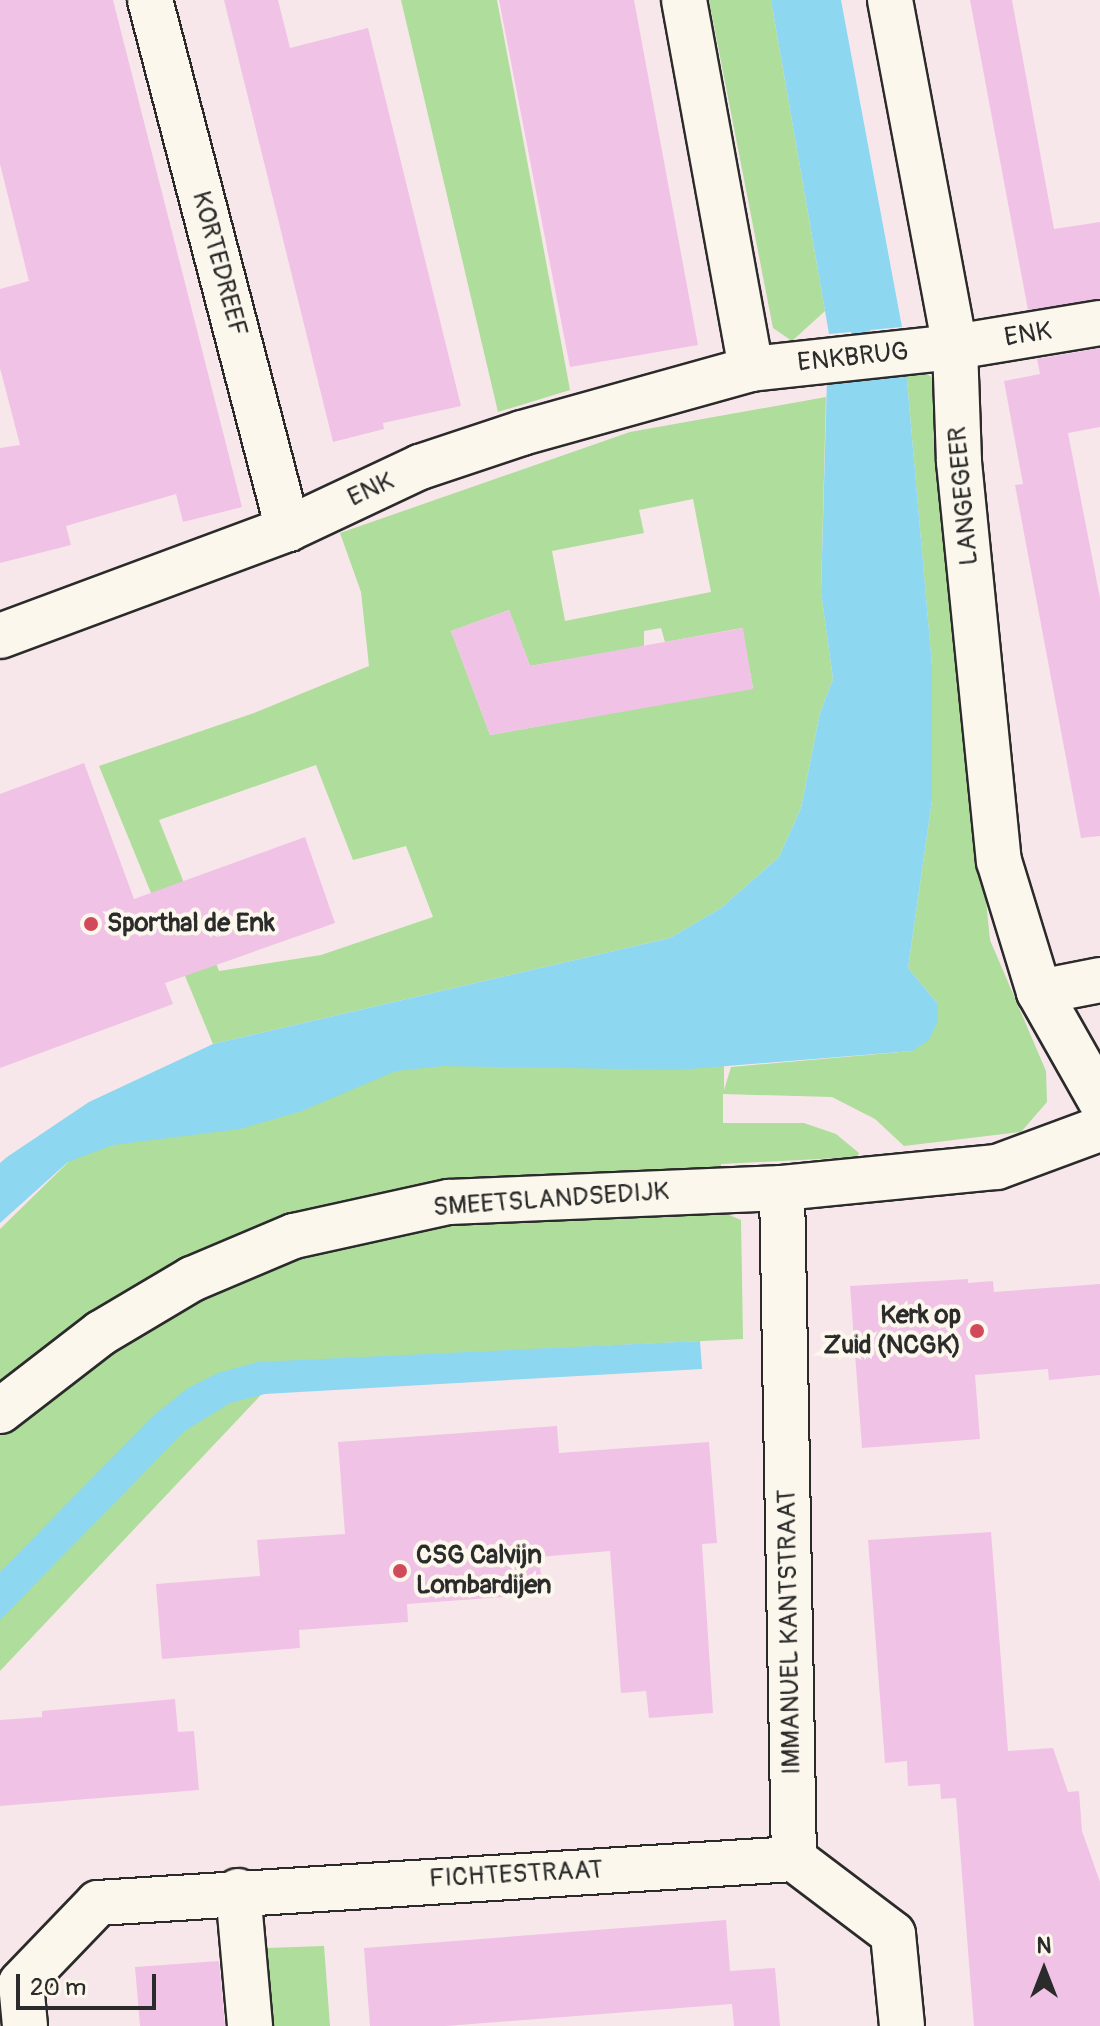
<!DOCTYPE html>
<style>
body{margin:0}
#map{position:relative;width:1100px;height:2026px;overflow:hidden;background:#f8e7ea;font-family:Pangolin,sans-serif}
div>[style]{position:absolute}
[style*='--x']{left:calc(var(--x)*1px);top:calc(var(--y)*1px);width:calc(var(--w)*1px);rotate:calc(var(--a)*1deg)}
.green>*{inset:0;background:#aedd9c}
.water>*{inset:0;background:#8ed7f0}
.building>*{inset:0;background:#f0c2e6}
.roads{filter:drop-shadow(2px 0 #2b2b2b) drop-shadow(-2px 0 #2b2b2b) drop-shadow(0 2px #2b2b2b) drop-shadow(0 -2px #2b2b2b)}
.street>*{height:44px;margin:-22px;padding:0 22px;transform-origin:22px;border-radius:22px;background:#fbf7ec}
.dots>*{width:22px;height:22px;translate:-50% -50%;box-sizing:border-box;border:4px solid #fbf7ec;border-radius:50%}
span{translate:-50% -50%;white-space:nowrap;text-align:center;line-height:1.15;-webkit-text-stroke:8px #fbf7ec;paint-order:stroke}
.street-label{font-size:26px;color:#2b2b2b}
.poi-label{font-size:26px;color:#2b2b2b;font-weight:700}
.left{translate:0 -50%;text-align:left}
.right{translate:-100% -50%;text-align:right}
.north{position:absolute;left:1004px;top:1930px;width:80px;height:80px;-webkit-text-stroke:6px #fbf7ec;paint-order:stroke;rotate:0deg;font-size:22px;font-weight:700;line-height:32px;text-align:center;color:#2b2b2b}
.north::after{content:'';display:block;margin:auto;width:28px;height:36px;background:#2b2b2b;clip-path:polygon(50% 0,100% 100%,50% 72%,0 100%)}
.scale{position:absolute;left:16px;top:1974px;width:140px;height:36px;box-sizing:border-box;border:4px solid #2b2b2b;border-top:0;padding-left:10px;font-size:24px;line-height:28px;white-space:nowrap;color:#2b2b2b;-webkit-text-stroke:6px #fbf7ec;paint-order:stroke}
</style>
<div id="map">
<div class="green">
<div style="clip-path:polygon(401px 0,497px 0,570px 390px,498px 412px)"></div>
<div style="clip-path:polygon(709px 0,771px 0,825px 311px,792px 341px,773px 328px)"></div>
<div style="clip-path:polygon(917px 367px,933px 378px,990px 940px,1046px 1071px,1047px 1102px,1021px 1132px,904px 1146px,875px 1119px,832px 1097px,723px 1094px,723px 1123px,804px 1123px,836px 1134px,859px 1153px,857px 1157px,721px 1164px,720px 1211px,741px 1220px,743px 1339px,293px 1361px,0 1671px,0 1229px,101px 1130px,304px 1063px,724px 1059px,724px 1090px,731px 1067px,912px 1051px,937px 1003px,908px 968px,932px 800px,932px 666px,906px 369px)"></div>
<div style="clip-path:polygon(evenodd,826px 397px,821px 592px,833px 679px,820px 713px,801px 808px,779px 857px,721px 908px,670px 938px,213px 1044px,99px 766px,254px 713px,369px 666px,361px 592px,340px 533px,630px 432px,826px 397px,693px 499px,711px 592px,565px 621px,552px 551px,644px 533px,639px 510px,693px 499px,826px 397px,509px 610px,530px 666px,644px 646px,644px 631px,661px 628px,665px 642px,742px 628px,753px 688px,490px 735px,451px 631px,509px 610px,826px 397px,316px 765px,353px 860px,406px 846px,433px 917px,321px 955px,219px 971px,159px 820px,316px 765px)"></div>
<div style="clip-path:polygon(324px 1946px,330px 2026px,273px 2026px,267px 1948px)"></div>
</div>
<div class="water">
<div style="clip-path:polygon(771px 0,841px 0,902px 327px,870px 330px,875px 373px,906px 369px,932px 665px,932px 800px,908px 968px,937px 1003px,938px 1021px,929px 1040px,912px 1051px,678px 1070px,443px 1066px,396px 1071px,302px 1111px,240px 1129px,113px 1145px,68px 1162px,0 1223px,0 1163px,7px 1157px,89px 1102px,213px 1044px,670px 938px,721px 908px,779px 857px,801px 808px,820px 713px,833px 679px,821px 592px,827px 379px,854px 375px,851px 332px,829px 334px)"></div>
<div style="clip-path:polygon(700px 1341px,702px 1369px,265px 1394px,230px 1403px,185px 1431px,0 1620px,0 1572px,153px 1416px,188px 1388px,218px 1373px,258px 1362px)"></div>
</div>
<div class="building">
<div style="clip-path:polygon(0 0,113px 0,242px 507px,183px 522px,176px 494px,66px 526px,71px 545px,0 563px,0 448px,20px 445px,0 368px,0 289px,29px 281px,0 164px)"></div>
<div style="clip-path:polygon(224px 0,278px 0,290px 48px,368px 28px,461px 406px,383px 423px,384px 429px,333px 442px)"></div>
<div style="clip-path:polygon(499px 0,634px 0,698px 345px,570px 367px)"></div>
<div style="clip-path:polygon(970px 0,1012px 0,1054px 229px,1100px 222px,1100px 299px,1028px 310px)"></div>
<div style="clip-path:polygon(1100px 348px,1100px 427px,1068px 433px,1100px 598px,1100px 836px,1081px 838px,1015px 485px,1023px 484px,1004px 381px,1040px 374px,1037px 359px)"></div>
<div style="clip-path:polygon(509px 610px,530px 666px,743px 628px,753px 689px,490px 735px,451px 631px)"></div>
<div style="clip-path:polygon(84px 763px,134px 899px,305px 837px,335px 923px,165px 983px,173px 1004px,0 1068px,0 794px)"></div>
<div style="clip-path:polygon(968px 1279px,968px 1283px,993px 1281px,994px 1292px,1100px 1284px,1100px 1375px,1049px 1380px,1048px 1369px,975px 1375px,980px 1439px,862px 1448px,850px 1286px)"></div>
<div style="clip-path:polygon(557px 1426px,559px 1453px,709px 1442px,717px 1543px,702px 1544px,713px 1713px,649px 1718px,646px 1691px,621px 1693px,610px 1551px,539px 1557px,541px 1575px,514px 1578px,516px 1596px,407px 1604px,408px 1622px,299px 1630px,300px 1648px,162px 1659px,156px 1584px,260px 1576px,257px 1540px,345px 1534px,338px 1442px)"></div>
<div style="clip-path:polygon(991px 1532px,1008px 1751px,1053px 1748px,1068px 1792px,1079px 1791px,1082px 1831px,1100px 1882px,1100px 2026px,974px 2026px,956px 1798px,941px 1799px,940px 1784px,908px 1786px,907px 1761px,885px 1763px,868px 1540px)"></div>
<div style="clip-path:polygon(175px 1699px,178px 1732px,194px 1731px,199px 1790px,0 1806px,0 1720px,42px 1717px,42px 1711px)"></div>
<div style="clip-path:polygon(726px 1920px,730px 1971px,775px 1968px,780px 2026px,734px 2026px,732px 2004px,446px 2026px,370px 2026px,364px 1948px)"></div>
<div style="clip-path:polygon(219px 1961px,225px 2026px,140px 2026px,135px 1967px)"></div>
</div>
<div class="roads">
<div class="street">
<div style="--x:150;--y:0;--w:547;--a:75.38"></div>
<div style="--x:684;--y:0;--w:375;--a:79.7"></div>
<div style="--x:890;--y:0;--w:353;--a:79.4"></div>
<div style="--x:955;--y:347;--w:115;--a:88"></div>
<div style="--x:959;--y:462;--w:401;--a:84.3"></div>
<div style="--x:999;--y:861;--w:137;--a:73"></div>
<div style="--x:1039;--y:992;--w:124;--a:60.5"></div>
<div style="--x:0;--y:636;--w:307;--a:-20.4"></div>
<div style="--x:288;--y:529;--w:146;--a:-25.2"></div>
<div style="--x:420;--y:467;--w:108;--a:-18.4"></div>
<div style="--x:522;--y:433;--w:238;--a:-15.6"></div>
<div style="--x:751;--y:369;--w:205;--a:-6.2"></div>
<div style="--x:955;--y:347;--w:147;--a:-9.4"></div>
<div style="--x:1039;--y:992;--w:62;--a:-11.1"></div>
<div style="--x:782;--y:1188;--w:671;--a:88.98"></div>
<div style="--x:794;--y:1859;--w:124;--a:37.1"></div>
<div style="--x:893;--y:1934;--w:92;--a:84.4"></div>
<div style="--x:0;--y:1411;--w:128;--a:-37.7"></div>
<div style="--x:101;--y:1333;--w:106;--a:-30.7"></div>
<div style="--x:192;--y:1279;--w:111;--a:-22.9"></div>
<div style="--x:294;--y:1236;--w:159;--a:-12.4"></div>
<div style="--x:449;--y:1202;--w:333;--a:-2.4"></div>
<div style="--x:782;--y:1188;--w:216;--a:-5.6"></div>
<div style="--x:997;--y:1167;--w:110;--a:-20.3"></div>
<div style="--x:238;--y:1891;--w:136;--a:84.9"></div>
<div style="--x:25;--y:2026;--w:43;--a:-95.3"></div>
<div style="--x:21;--y:1983;--w:111;--a:-46.1"></div>
<div style="--x:98;--y:1903;--w:697;--a:-3.62"></div>
</div>
</div>
<div class="dots">
<div style="left:91px;top:924px;background:#d1495b"></div>
<div style="left:977px;top:1331px;background:#d1495b"></div>
<div style="left:400px;top:1571px;background:#d1495b"></div>
</div>
<div class="street-label">
<span style="left:219px;top:264px;rotate:75deg">KORTEDREEF</span>
<span style="left:1028px;top:335px;rotate:-9deg">ENK</span>
<span style="left:853px;top:358px;rotate:-6deg">ENKBRUG</span>
<span style="left:371px;top:490px;rotate:-25deg">ENK</span>
<span style="left:964px;top:496px;rotate:-95deg">LANGEGEER</span>
<span style="left:551px;top:1200px;rotate:-4deg">SMEETSLANDSEDIJK</span>
<span style="left:790px;top:1632px;rotate:-91deg">IMMANUEL KANTSTRAAT</span>
<span style="left:516px;top:1875px;rotate:-3deg">FICHTESTRAAT</span>
</div>
<div class="poi-label">
<span class="left" style="left:107px;top:924px">Sporthal de Enk</span>
<span class="right" style="left:961px;top:1331px">Kerk op<br>Zuid (NCGK)</span>
<span class="left" style="left:416px;top:1571px">CSG Calvijn<br>Lombardijen</span>
</div>
<div class="north">N</div>
<div class="scale">20 m</div>
</div>
